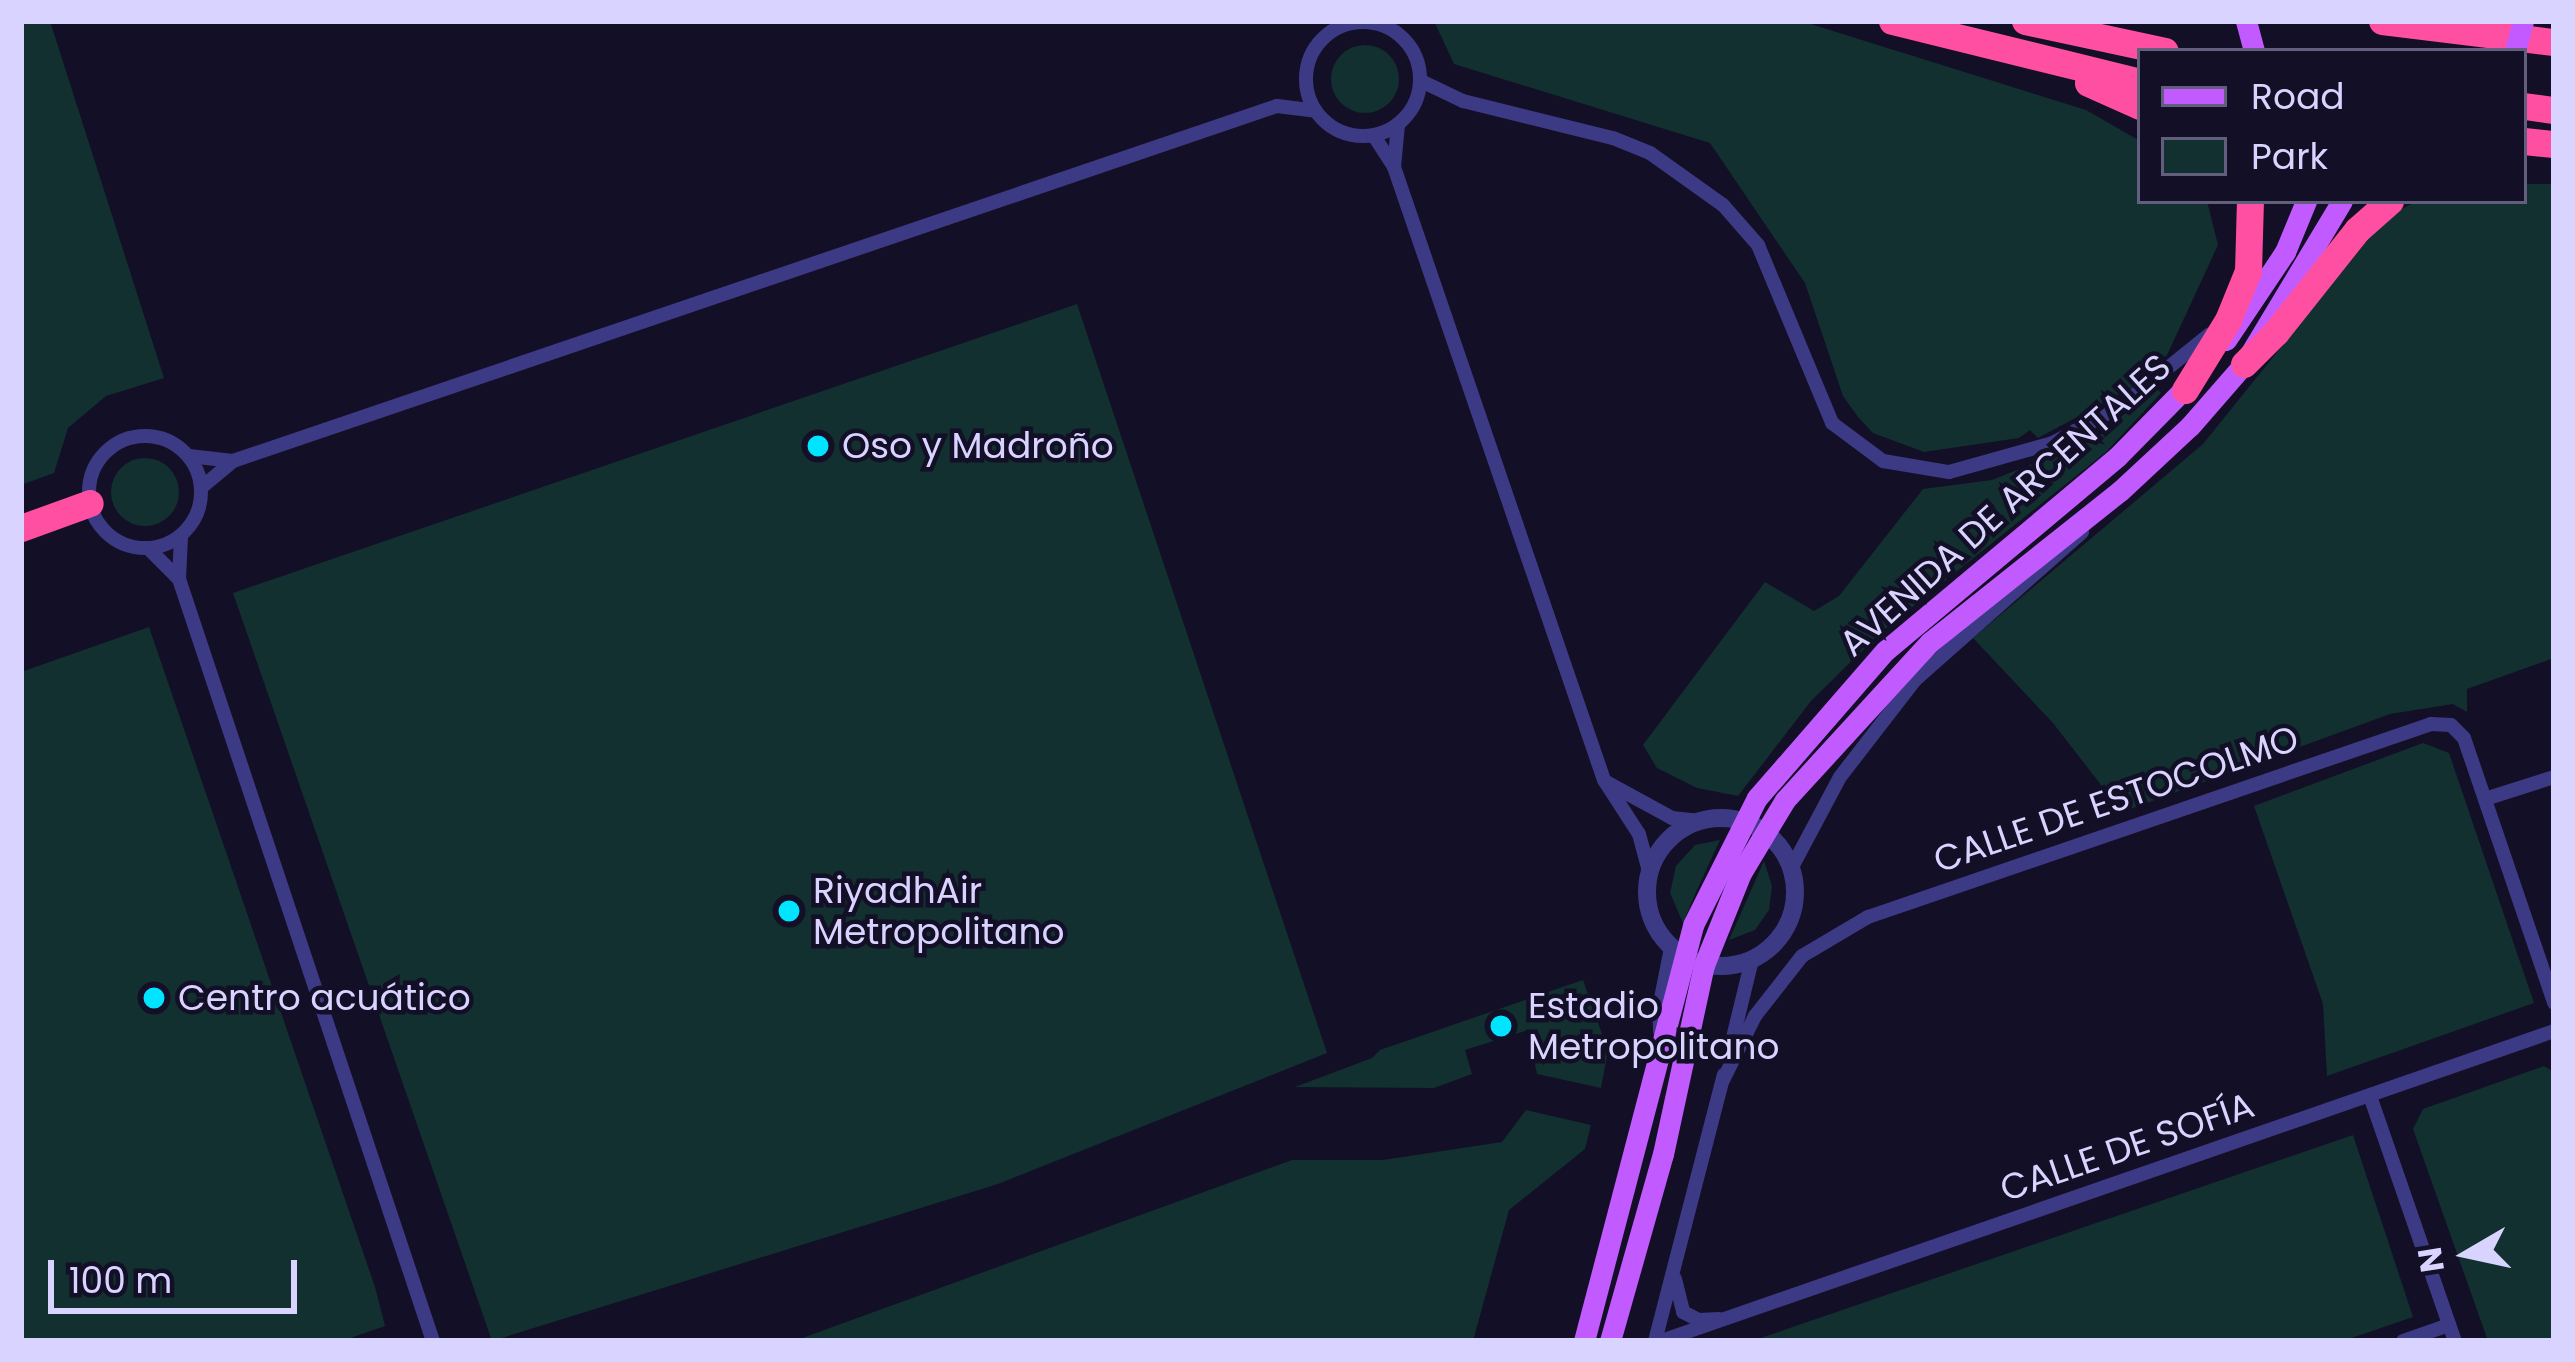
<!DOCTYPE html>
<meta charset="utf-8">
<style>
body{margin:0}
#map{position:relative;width:2575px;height:1362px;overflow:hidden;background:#130f26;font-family:Poppins,sans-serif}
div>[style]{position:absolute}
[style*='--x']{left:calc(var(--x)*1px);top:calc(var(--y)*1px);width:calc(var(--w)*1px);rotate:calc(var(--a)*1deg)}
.green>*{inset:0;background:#12302f}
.round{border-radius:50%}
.minor>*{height:14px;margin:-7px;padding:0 7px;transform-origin:7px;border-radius:7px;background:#3d3a85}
.minor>.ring{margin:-7px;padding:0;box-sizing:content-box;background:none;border:14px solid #3d3a85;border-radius:50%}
.tertiary>*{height:18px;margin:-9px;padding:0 9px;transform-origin:9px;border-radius:9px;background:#3d3a85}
.tertiary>.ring{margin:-9px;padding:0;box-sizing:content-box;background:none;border:18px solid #3d3a85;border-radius:50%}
.primary>*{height:21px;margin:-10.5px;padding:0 10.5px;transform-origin:10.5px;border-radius:10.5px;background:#c25bff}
.motorway>*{height:27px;margin:-13.5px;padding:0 13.5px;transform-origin:13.5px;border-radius:13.5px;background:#ff4fa3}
.primary-bridge>*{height:21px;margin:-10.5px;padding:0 10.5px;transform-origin:10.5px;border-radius:10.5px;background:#c25bff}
.dots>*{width:33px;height:33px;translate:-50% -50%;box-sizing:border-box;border:6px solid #130f26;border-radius:50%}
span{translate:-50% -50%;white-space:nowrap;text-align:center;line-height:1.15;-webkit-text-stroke:9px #130f26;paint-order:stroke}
.poi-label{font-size:36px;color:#d9d4ff}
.left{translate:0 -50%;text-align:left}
.street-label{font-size:36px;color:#d9d4ff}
.frame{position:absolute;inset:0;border:24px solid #d9d4ff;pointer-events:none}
.legend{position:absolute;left:2137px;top:48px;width:390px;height:156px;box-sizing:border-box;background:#130f26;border:3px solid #625e7d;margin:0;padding:15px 21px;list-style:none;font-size:36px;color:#d9d4ff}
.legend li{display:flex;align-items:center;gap:24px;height:60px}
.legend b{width:60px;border:3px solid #625e7d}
.north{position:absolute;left:2407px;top:1194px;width:120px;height:120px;-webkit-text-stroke:9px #130f26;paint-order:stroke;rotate:261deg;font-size:33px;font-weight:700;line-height:48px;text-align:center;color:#d9d4ff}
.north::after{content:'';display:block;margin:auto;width:42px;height:54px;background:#d9d4ff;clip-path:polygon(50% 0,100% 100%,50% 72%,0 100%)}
.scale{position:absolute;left:48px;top:1260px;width:249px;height:54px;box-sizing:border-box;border:6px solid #d9d4ff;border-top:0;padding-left:15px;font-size:36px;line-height:42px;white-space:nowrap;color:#d9d4ff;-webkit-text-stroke:9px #130f26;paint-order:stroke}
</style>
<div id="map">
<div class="green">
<div style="clip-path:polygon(21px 21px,50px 21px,164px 378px,106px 396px,68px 428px,54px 473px,21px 485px)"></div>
<div style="clip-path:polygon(1434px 21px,1801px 21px,2086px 110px,2140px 141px,2140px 201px,2207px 201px,2218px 245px,2167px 355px,2133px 387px,2038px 438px,2030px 430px,2019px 438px,1924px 452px,1873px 433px,1858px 417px,1843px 396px,1805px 283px,1710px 143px,1454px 64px)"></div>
<div class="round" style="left:1331px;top:45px;width:68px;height:68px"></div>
<div style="clip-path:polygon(2524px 184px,2554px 184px,2554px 658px,2467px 689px,2467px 712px,2453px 704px,2390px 714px,2122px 812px,2053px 723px,1973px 638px,2203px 444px,2386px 217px,2417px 201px,2524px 201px)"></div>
<div style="clip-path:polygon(1077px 304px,1327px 1053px,998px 1184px,492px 1341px,233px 593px)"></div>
<div style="clip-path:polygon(2156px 387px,2161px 393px,2106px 452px,1881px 632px,1811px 701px,1738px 796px,1697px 788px,1657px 768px,1643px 745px,1765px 582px,1814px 611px,1839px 596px,1923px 489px,1992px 480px,2050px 457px,2100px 435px)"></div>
<div class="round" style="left:111px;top:458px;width:68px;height:68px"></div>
<div style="clip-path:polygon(149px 627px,375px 1287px,385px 1326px,342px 1341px,21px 1341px,21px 672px)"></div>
<div style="clip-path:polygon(2423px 743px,2449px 753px,2534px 1003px,2327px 1076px,2323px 1004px,2254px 806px)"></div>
<div style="clip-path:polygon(1720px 840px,1696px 892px,1683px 923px,1670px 893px,1676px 866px,1695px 845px)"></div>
<div style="clip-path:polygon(1764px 861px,1772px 886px,1769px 910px,1755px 930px,1729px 940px)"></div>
<div style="clip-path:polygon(1583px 980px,1608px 1051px,1601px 1088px,1537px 1074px,1528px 1030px,1465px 1050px,1472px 1074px,1434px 1088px,1295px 1087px,1372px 1058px,1380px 1050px)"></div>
<div style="clip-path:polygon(2544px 1066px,2554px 1072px,2554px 1341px,2488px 1341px,2413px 1129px,2423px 1109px)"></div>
<div style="clip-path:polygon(1526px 1110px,1591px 1125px,1585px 1149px,1509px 1210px,1473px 1341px,794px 1341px,1292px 1160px,1383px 1160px,1502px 1142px)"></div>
<div style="clip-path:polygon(2353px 1135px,2413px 1317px,2343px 1341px,1752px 1341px)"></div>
</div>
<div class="minor">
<div class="ring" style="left:1306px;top:22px;width:100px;height:100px"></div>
<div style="--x:1421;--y:81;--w:47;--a:25.5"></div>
<div style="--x:1463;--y:101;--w:154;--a:13.9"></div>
<div style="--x:1613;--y:138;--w:40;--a:22"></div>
<div style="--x:1650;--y:153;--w:90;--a:35.5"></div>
<div style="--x:1723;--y:205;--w:53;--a:48.8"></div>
<div style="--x:1758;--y:245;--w:193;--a:67.4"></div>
<div style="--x:1832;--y:423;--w:64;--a:36.7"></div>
<div style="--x:1883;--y:461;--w:67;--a:9.5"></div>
<div style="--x:1949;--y:472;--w:108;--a:-15.6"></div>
<div style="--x:2053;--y:443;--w:77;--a:-28.6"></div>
<div style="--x:2121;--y:406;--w:114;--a:-39"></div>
<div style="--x:1374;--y:136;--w:37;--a:57"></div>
<div style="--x:1394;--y:167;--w:648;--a:71.09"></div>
<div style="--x:1604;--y:780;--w:64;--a:57.1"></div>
<div style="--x:1639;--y:834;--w:39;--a:75"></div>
<div style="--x:1394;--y:167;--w:42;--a:-84.6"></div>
<div class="ring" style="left:89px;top:436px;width:98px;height:98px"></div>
<div style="--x:189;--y:456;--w:44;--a:6.5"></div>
<div style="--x:233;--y:461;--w:1103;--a:-18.78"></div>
<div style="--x:1277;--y:106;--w:39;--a:7"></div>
<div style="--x:202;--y:487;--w:40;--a:-40"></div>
<div style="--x:181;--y:537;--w:42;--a:92.7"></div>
<div style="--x:179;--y:579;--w:803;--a:71.57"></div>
<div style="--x:149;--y:549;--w:42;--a:45"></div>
<div style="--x:1606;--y:782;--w:75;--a:28.6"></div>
<div style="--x:1672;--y:818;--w:28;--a:6"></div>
<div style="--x:2485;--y:799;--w:72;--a:-17.7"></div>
<div style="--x:1791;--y:869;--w:104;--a:-62"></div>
<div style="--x:1840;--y:777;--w:123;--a:-52.3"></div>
<div style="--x:1915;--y:680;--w:223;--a:-41.5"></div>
<div style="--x:1660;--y:1031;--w:23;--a:-92"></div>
<div style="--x:1659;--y:1008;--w:61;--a:-78.7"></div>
<div style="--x:1729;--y:1054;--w:97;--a:-76.3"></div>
<div style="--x:1723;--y:1080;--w:72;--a:-63.4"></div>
<div style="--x:1755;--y:1016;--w:76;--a:-51.9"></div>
<div style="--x:1802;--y:956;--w:77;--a:-30.6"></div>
<div style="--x:1868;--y:917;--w:595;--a:-18.92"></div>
<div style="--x:2431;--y:724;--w:20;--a:3"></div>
<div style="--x:2451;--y:725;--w:18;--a:45"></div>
<div style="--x:2464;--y:738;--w:280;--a:71.2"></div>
<div style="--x:2370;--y:1096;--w:259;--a:70.9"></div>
<div style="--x:1675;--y:1279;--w:34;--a:76"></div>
<div style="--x:1683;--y:1312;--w:18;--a:27"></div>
<div style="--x:1699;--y:1320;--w:20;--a:-3"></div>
<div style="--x:1655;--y:1341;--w:275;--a:-75.5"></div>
<div style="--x:1661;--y:1341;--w:945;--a:-19.14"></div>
<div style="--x:2403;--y:1341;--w:49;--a:-19.2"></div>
</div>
<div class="tertiary">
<div class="ring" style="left:1647px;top:818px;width:130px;height:130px"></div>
</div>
<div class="primary">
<div style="--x:2246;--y:21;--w:31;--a:75"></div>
<div style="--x:2226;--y:340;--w:106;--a:-56.2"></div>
<div style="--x:2285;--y:252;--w:55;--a:-67.6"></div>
<div style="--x:1584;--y:1341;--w:430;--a:-75.3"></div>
<div style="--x:1693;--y:925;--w:142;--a:-63.3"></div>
<div style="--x:1757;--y:798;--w:195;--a:-49"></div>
<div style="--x:1885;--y:651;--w:302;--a:-39.9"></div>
<div style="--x:2117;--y:457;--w:111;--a:-45.4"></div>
<div style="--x:1610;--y:1341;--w:194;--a:-74.2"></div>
<div style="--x:1663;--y:1154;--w:193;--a:-77.8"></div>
<div style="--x:1704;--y:965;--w:99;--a:-68.1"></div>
<div style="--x:1741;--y:873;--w:85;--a:-58.9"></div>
<div style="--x:1785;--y:800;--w:214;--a:-47.5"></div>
<div style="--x:1930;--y:642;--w:243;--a:-38.5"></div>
<div style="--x:2120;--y:491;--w:96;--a:-42.9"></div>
<div style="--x:2190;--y:426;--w:82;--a:-48.9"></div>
<div style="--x:2244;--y:364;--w:190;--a:-59"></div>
</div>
<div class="motorway">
<div style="--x:1892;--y:21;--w:255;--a:13.8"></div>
<div style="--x:2025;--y:21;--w:143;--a:12.1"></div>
<div style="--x:2382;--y:21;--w:173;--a:7"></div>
<div style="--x:2088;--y:83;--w:57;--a:23.9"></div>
<div style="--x:2524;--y:106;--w:30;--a:8"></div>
<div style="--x:2524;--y:141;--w:30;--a:6"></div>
<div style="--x:2244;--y:364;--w:45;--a:-45"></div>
<div style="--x:2276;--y:332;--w:130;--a:-51.5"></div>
<div style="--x:2357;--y:230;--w:44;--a:-41.3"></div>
<div style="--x:2185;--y:390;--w:82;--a:-58.4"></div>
<div style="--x:2228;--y:320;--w:53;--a:-67.8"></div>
<div style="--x:2248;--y:271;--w:70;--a:-88.4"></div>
<div style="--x:21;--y:528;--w:73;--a:-19.9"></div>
</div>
<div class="primary-bridge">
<div style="--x:2515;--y:51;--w:31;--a:-75"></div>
</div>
<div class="dots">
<div style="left:818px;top:446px;background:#00e5ff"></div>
<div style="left:789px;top:911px;background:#00e5ff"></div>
<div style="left:154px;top:998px;background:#00e5ff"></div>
<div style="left:1501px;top:1026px;background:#00e5ff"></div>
</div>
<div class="poi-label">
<span class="left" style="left:842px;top:446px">Oso y Madroño</span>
<span class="left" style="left:813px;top:911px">RiyadhAir<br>Metropolitano</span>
<span class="left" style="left:178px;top:998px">Centro acuático</span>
<span class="left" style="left:1528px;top:1026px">Estadio<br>Metropolitano</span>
</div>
<div class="street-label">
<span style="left:2005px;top:505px;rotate:-42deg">AVENIDA DE ARCENTALES</span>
<span style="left:2116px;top:799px;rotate:-19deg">CALLE DE ESTOCOLMO</span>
<span style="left:2127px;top:1147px;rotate:-19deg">CALLE DE SOFÍA</span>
</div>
<div class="frame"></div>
<ul class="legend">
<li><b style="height:15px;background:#c25bff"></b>Road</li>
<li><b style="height:33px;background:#12302f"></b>Park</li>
</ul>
<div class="north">N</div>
<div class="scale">100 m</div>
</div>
